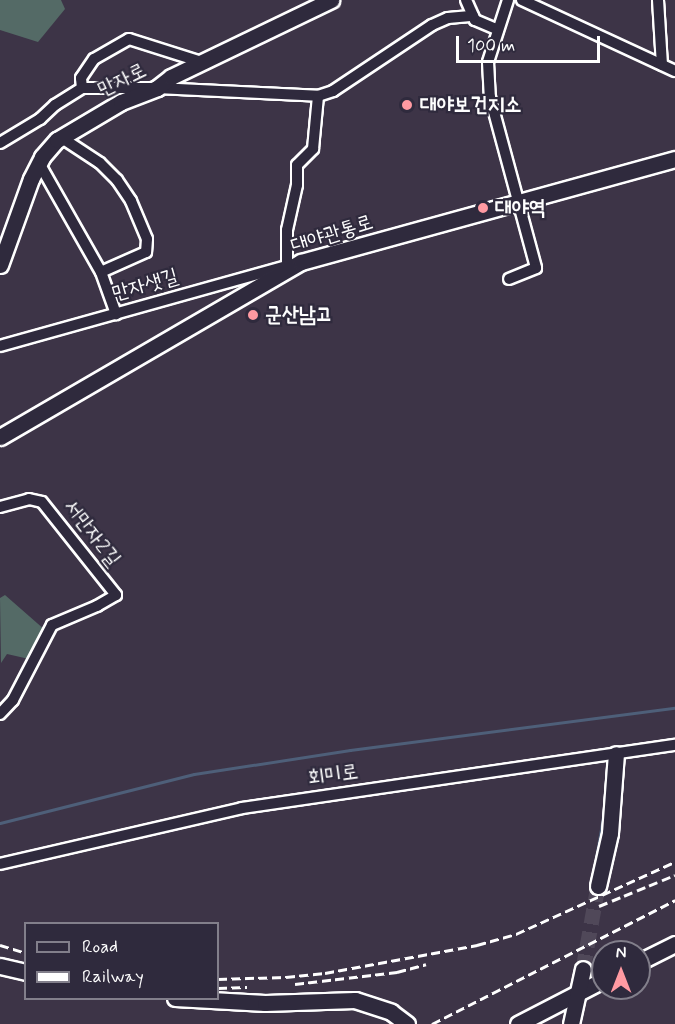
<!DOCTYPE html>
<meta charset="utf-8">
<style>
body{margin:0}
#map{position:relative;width:675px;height:1024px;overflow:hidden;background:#3d3447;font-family:Mynerve,"Poor Story",sans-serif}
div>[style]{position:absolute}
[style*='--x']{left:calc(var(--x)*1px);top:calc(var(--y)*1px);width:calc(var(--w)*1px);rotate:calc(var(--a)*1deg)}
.green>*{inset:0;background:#546a66}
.stream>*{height:3px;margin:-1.5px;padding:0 1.5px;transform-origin:1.5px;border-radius:1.5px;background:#4e5f79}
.secondary-tunnel>*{height:15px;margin-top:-7.5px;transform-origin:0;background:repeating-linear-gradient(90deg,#504859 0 15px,transparent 0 23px)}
.roads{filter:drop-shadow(2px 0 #fff) drop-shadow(-2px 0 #fff) drop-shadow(0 2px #fff) drop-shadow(0 -2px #fff)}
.street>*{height:10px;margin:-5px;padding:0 5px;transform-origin:5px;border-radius:5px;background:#2f2a3d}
.secondary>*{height:15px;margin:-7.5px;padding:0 7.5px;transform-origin:7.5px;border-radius:7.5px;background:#2f2a3d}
.rail>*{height:3px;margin-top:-1.5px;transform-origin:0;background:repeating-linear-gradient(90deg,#fff 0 9px,transparent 0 13.5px)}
.dots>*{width:16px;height:16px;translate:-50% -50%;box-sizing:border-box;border:3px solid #2f2a3d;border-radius:50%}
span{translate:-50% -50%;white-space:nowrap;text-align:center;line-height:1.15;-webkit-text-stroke:4.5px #2f2a3d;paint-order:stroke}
.street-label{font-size:21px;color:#fff}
.poi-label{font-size:21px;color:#fff;font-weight:700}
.left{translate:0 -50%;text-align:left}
.legend{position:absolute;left:24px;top:922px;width:195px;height:78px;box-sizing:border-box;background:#2f2a3d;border:2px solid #827f8b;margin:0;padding:8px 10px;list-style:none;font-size:18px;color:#fff}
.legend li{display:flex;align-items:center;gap:12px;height:30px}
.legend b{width:30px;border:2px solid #827f8b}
.north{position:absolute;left:591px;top:940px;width:60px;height:60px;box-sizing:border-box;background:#2f2a3d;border:2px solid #827f8b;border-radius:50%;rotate:0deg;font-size:16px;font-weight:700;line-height:24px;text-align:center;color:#fff}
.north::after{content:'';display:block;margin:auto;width:21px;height:27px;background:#ff9aa2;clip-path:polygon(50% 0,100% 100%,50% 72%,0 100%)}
.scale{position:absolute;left:456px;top:36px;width:144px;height:27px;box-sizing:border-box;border:3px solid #fff;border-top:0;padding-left:8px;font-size:18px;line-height:21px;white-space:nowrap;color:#fff;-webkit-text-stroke:4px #2f2a3d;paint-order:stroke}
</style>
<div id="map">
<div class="green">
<div style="clip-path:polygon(0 0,61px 0,65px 9px,38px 42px,0 30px)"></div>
<div style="clip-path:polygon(5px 595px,45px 630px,29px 659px,7px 654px,1px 663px,0 598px)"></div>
</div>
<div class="stream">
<div style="--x:0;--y:823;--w:200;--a:-14.2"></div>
<div style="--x:194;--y:774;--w:158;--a:-8.7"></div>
<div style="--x:350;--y:750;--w:328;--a:-7.4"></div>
<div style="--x:593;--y:876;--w:66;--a:-80.4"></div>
</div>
<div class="secondary-tunnel">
<div style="--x:583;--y:969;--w:84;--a:-79.8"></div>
</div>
<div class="roads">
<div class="street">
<div style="--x:466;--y:0;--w:22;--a:66"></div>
<div style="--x:475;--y:20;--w:25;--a:23"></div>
<div style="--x:508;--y:0;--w:65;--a:107.9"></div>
<div style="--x:488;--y:62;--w:35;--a:87"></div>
<div style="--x:490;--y:97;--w:177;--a:74.9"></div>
<div style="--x:536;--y:268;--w:29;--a:158"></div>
<div style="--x:522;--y:0;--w:169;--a:24.9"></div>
<div style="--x:658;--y:0;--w:65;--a:86.5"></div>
<div style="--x:82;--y:88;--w:10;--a:-96"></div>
<div style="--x:81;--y:78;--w:23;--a:-56"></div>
<div style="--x:94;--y:59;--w:40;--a:-29.7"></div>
<div style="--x:129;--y:39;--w:77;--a:17.5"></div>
<div style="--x:62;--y:138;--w:45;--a:33.3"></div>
<div style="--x:100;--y:163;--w:24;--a:45"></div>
<div style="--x:117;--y:180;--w:25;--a:56"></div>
<div style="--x:131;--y:201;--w:41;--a:67.2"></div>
<div style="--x:147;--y:239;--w:13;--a:94"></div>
<div style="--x:146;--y:252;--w:49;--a:156"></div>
<div style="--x:0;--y:143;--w:47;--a:-31"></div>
<div style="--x:40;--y:119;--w:21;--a:-43"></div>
<div style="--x:55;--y:105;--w:32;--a:-32"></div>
<div style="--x:82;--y:88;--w:75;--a:0"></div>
<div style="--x:157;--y:88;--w:161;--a:2.8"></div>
<div style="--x:318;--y:96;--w:16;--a:-18"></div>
<div style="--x:333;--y:91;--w:119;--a:-33.7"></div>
<div style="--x:432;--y:25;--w:17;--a:-24"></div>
<div style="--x:448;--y:18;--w:25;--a:-5"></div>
<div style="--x:39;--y:163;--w:125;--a:60.4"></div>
<div style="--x:101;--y:272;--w:45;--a:70.3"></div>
<div style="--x:287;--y:266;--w:36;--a:-90"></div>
<div style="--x:287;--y:230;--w:46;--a:-77.5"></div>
<div style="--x:297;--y:185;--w:20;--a:-90"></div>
<div style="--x:297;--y:165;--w:23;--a:-45"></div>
<div style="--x:313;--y:149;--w:53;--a:-84.6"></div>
<div style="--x:0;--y:346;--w:297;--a:-15.6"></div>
<div style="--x:0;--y:507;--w:30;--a:-15"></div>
<div style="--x:29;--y:499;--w:13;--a:13"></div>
<div style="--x:42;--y:502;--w:119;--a:51.5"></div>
<div style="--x:116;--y:595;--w:22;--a:150"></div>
<div style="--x:97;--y:606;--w:49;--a:157.1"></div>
<div style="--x:52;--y:625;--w:85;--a:117.5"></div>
<div style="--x:13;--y:700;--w:19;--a:133"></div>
<div style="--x:0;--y:864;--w:248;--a:-13"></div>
<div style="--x:242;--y:808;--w:438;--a:-8.3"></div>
</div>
<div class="secondary">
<div style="--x:0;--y:265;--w:91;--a:-70.2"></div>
<div style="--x:31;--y:179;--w:25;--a:-63"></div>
<div style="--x:42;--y:157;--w:23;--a:-49"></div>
<div style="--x:57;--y:140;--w:74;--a:-30.7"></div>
<div style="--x:121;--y:102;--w:39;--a:-21"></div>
<div style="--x:157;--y:88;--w:18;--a:-38"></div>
<div style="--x:171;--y:77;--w:178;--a:-25.7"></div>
<div style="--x:0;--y:437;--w:348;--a:-30.2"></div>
<div style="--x:301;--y:262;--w:388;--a:-15.4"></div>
<div style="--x:598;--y:886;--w:54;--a:-77.2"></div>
<div style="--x:610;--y:833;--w:79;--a:-85.7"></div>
<div style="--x:639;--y:962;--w:40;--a:-26.6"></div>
<div style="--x:0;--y:966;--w:27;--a:13"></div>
<div style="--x:175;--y:998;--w:90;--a:3.2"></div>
<div style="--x:265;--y:1003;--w:90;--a:-1.9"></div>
<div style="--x:355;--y:1000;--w:38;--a:18"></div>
<div style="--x:391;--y:1012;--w:20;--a:37"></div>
<div style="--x:518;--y:1024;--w:96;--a:-27.4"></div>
<div style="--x:571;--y:1024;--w:56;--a:-77.7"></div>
</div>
</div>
<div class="rail">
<div style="--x:599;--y:906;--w:82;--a:-22.2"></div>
<div style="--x:0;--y:945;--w:27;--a:17"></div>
<div style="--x:218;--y:979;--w:68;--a:-1.7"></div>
<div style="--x:286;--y:977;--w:39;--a:-6"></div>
<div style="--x:325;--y:973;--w:155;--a:-10.4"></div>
<div style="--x:477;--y:945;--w:41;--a:-15.8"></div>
<div style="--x:516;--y:934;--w:175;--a:-24.4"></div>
<div style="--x:295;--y:984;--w:103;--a:-6.7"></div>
<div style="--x:397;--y:972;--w:30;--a:-15"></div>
<div style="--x:218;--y:988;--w:29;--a:-2"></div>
<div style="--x:432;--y:1024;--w:273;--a:-27"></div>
</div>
<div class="dots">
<div style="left:407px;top:105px;background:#ff9aa2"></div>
<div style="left:483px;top:208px;background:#ff9aa2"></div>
<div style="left:253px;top:315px;background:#ff9aa2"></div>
</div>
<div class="street-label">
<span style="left:122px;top:80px;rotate:-26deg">만자로</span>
<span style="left:332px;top:234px;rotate:-17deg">대야관통로</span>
<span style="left:145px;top:285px;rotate:-16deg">만자샛길</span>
<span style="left:92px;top:533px;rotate:52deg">서만자2길</span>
<span style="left:333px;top:775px;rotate:-8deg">회미로</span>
</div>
<div class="poi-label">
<span class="left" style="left:420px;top:105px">대야보건지소</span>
<span class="left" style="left:495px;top:208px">대야역</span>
<span class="left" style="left:265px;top:315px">군산남고</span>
</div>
<ul class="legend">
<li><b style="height:8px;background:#2f2a3d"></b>Road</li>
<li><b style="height:8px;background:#fff"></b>Railway</li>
</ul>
<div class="north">N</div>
<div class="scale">100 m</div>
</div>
